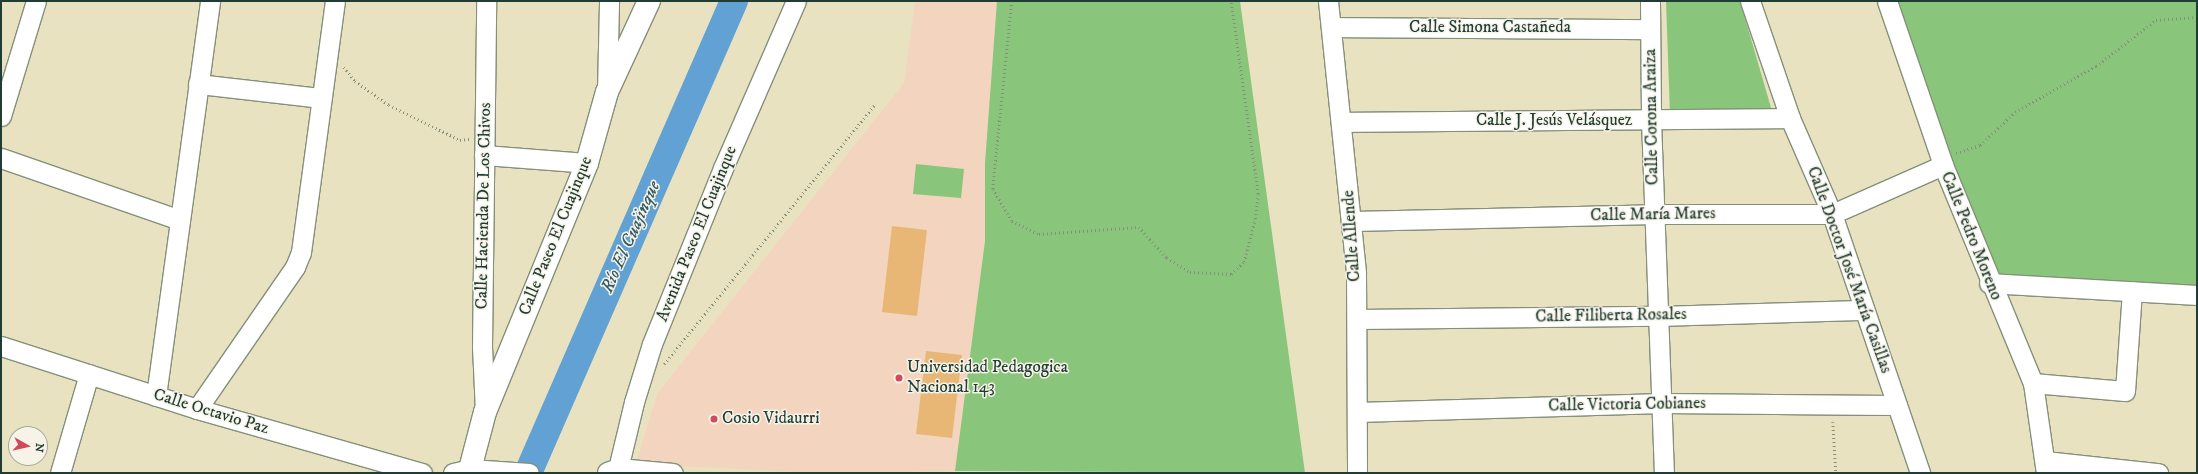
<!DOCTYPE html>
<meta charset="utf-8">
<style>
body{margin:0}
#map{position:relative;width:2198px;height:474px;overflow:hidden;background:#e9e2c1;font-family:"IM FELL DW Pica",serif}
div>[style]{position:absolute}
[style*='--x']{left:calc(var(--x)*1px);top:calc(var(--y)*1px);width:calc(var(--w)*1px);rotate:calc(var(--a)*1deg)}
.built>*{inset:0;background:#f3d4bf}
.green>*{inset:0;background:#89c57b}
.river>*{height:28px;margin:-14px;padding:0 14px;transform-origin:14px;border-radius:14px;background:#61a1d4}
.building>*{inset:0;background:#e8b776}
.path>*{height:2.5px;margin-top:-1.25px;transform-origin:0;background:repeating-linear-gradient(90deg,#84907a 0 1px,transparent 0 4px)}
.roads{filter:drop-shadow(1px 0 #84907a) drop-shadow(-1px 0 #84907a) drop-shadow(0 1px #84907a) drop-shadow(0 -1px #84907a)}
.street>*{height:19px;margin:-9.5px;padding:0 9.5px;transform-origin:9.5px;border-radius:9.5px;background:#fff}
.secondary>*{height:22px;margin:-11px;padding:0 11px;transform-origin:11px;border-radius:11px;background:#fff}
.dots>*{width:11px;height:11px;translate:-50% -50%;box-sizing:border-box;border:2px solid #f7f3e8;border-radius:50%}
span{translate:-50% -50%;white-space:nowrap;text-align:center;line-height:1.15;-webkit-text-stroke:3px #f7f3e8;paint-order:stroke}
.street-label{font-size:17px;color:#1f3d34}
.poi-label{font-size:17px;color:#1f3d34}
.left{translate:0 -50%;text-align:left}
.water-label{font-size:18px;color:#335b64;font-style:italic}
.frame{position:absolute;inset:0;border:2px solid #1f3d34;pointer-events:none}
.north{position:absolute;left:8px;top:426px;width:40px;height:40px;box-sizing:border-box;background:#f7f3e8;border:1px solid #a1aaa0;border-radius:50%;rotate:98deg;font-size:11px;font-weight:700;line-height:16px;text-align:center;color:#1f3d34}
.north::after{content:'';display:block;margin:auto;width:14px;height:18px;background:#d1495b;clip-path:polygon(50% 0,100% 100%,50% 72%,0 100%)}
</style>
<div id="map">
<div class="built">
<div style="clip-path:polygon(915px 1px,997px 1px,985px 163px,985px 241px,955px 471px,817px 473px,636px 464px,657px 394px,904px 83px)"></div>
</div>
<div class="green">
<div style="clip-path:polygon(997px 1px,1240px 1px,1305px 473px,955px 471px,985px 241px,985px 163px)"></div>
<div style="clip-path:polygon(1666px 1px,1740px 1px,1772px 111px,1670px 115px)"></div>
<div style="clip-path:polygon(1887px 1px,2197px 1px,2197px 295px,1989px 283px)"></div>
<div style="clip-path:polygon(916px 164px,964px 169px,961px 198px,913px 194px)"></div>
</div>
<div class="river">
<div style="--x:528;--y:473;--w:515;--a:-66.42"></div>
</div>
<div class="building">
<div style="clip-path:polygon(892px 226px,927px 230px,917px 316px,882px 312px)"></div>
<div style="clip-path:polygon(926px 351px,962px 355px,952px 438px,916px 434px)"></div>
</div>
<div class="path">
<div style="--x:1012;--y:1;--w:189;--a:95.8"></div>
<div style="--x:993;--y:189;--w:37;--a:59"></div>
<div style="--x:1012;--y:221;--w:30;--a:26"></div>
<div style="--x:1039;--y:234;--w:100;--a:-4"></div>
<div style="--x:1139;--y:227;--w:42;--a:47.9"></div>
<div style="--x:1167;--y:258;--w:27;--a:31"></div>
<div style="--x:1190;--y:272;--w:41;--a:2.8"></div>
<div style="--x:1231;--y:274;--w:18;--a:-43"></div>
<div style="--x:1244;--y:262;--w:44;--a:-75.7"></div>
<div style="--x:1255;--y:219;--w:25;--a:-83"></div>
<div style="--x:1258;--y:194;--w:195;--a:-98"></div>
<div style="--x:344;--y:67;--w:18;--a:52"></div>
<div style="--x:355;--y:81;--w:42;--a:35.2"></div>
<div style="--x:389;--y:105;--w:79;--a:26.2"></div>
<div style="--x:460;--y:140;--w:9;--a:-6"></div>
<div style="--x:1956;--y:153;--w:25;--a:-18"></div>
<div style="--x:1980;--y:145;--w:48;--a:-43.3"></div>
<div style="--x:2015;--y:112;--w:93;--a:-29.6"></div>
<div style="--x:2096;--y:66;--w:76;--a:-37.5"></div>
<div style="--x:2156;--y:20;--w:41;--a:-4.2"></div>
<div style="--x:664;--y:364;--w:333;--a:-50.9"></div>
<div style="--x:1833;--y:422;--w:51;--a:86.6"></div>
</div>
<div class="roads">
<div class="street">
<div style="--x:1328;--y:1;--w:274;--a:84.1"></div>
<div style="--x:1356;--y:274;--w:199;--a:89.7"></div>
<div style="--x:1650;--y:1;--w:119;--a:89.5"></div>
<div style="--x:1651;--y:120;--w:353;--a:87.9"></div>
<div style="--x:1750;--y:1;--w:124;--a:71.1"></div>
<div style="--x:1790;--y:118;--w:105;--a:66.4"></div>
<div style="--x:1832;--y:214;--w:274;--a:71.2"></div>
<div style="--x:1887;--y:1;--w:173;--a:71.1"></div>
<div style="--x:1943;--y:165;--w:236;--a:67.6"></div>
<div style="--x:2033;--y:383;--w:91;--a:81.8"></div>
<div style="--x:1331;--y:27;--w:319;--a:0.4"></div>
<div style="--x:198;--y:84;--w:124;--a:6.5"></div>
<div style="--x:607;--y:91;--w:90;--a:-88.7"></div>
<div style="--x:1;--y:116;--w:120;--a:-73.1"></div>
<div style="--x:1342;--y:122;--w:448;--a:-0.5"></div>
<div style="--x:484;--y:155;--w:103;--a:4.4"></div>
<div style="--x:1;--y:158;--w:189;--a:19.1"></div>
<div style="--x:1352;--y:221;--w:303;--a:-1.3"></div>
<div style="--x:1655;--y:214;--w:177;--a:0"></div>
<div style="--x:1832;--y:214;--w:121;--a:-23.8"></div>
<div style="--x:1989;--y:283;--w:208;--a:3.3"></div>
<div style="--x:1358;--y:319;--w:300;--a:-0.6"></div>
<div style="--x:1658;--y:316;--w:206;--a:-1.7"></div>
<div style="--x:1;--y:346;--w:206;--a:17.8"></div>
<div style="--x:197;--y:409;--w:234;--a:15.9"></div>
<div style="--x:2033;--y:383;--w:92;--a:5"></div>
<div style="--x:2125;--y:391;--w:100;--a:-86"></div>
<div style="--x:156;--y:396;--w:399;--a:-82.2"></div>
<div style="--x:197;--y:409;--w:173;--a:-55.4"></div>
<div style="--x:295;--y:267;--w:16;--a:-68"></div>
<div style="--x:301;--y:252;--w:253;--a:-82.3"></div>
<div style="--x:485;--y:412;--w:65;--a:-92.6"></div>
<div style="--x:482;--y:347;--w:346;--a:-89.3"></div>
<div style="--x:1357;--y:412;--w:306;--a:-1.7"></div>
<div style="--x:1663;--y:403;--w:234;--a:0.5"></div>
<div style="--x:2045;--y:461;--w:114;--a:6.1"></div>
<div style="--x:607;--y:472;--w:12;--a:-20"></div>
<div style="--x:618;--y:468;--w:55;--a:5.2"></div>
<div style="--x:60;--y:473;--w:103;--a:-73.7"></div>
<div style="--x:453;--y:473;--w:17;--a:-13"></div>
<div style="--x:470;--y:469;--w:59;--a:3.9"></div>
<div style="--x:617;--y:473;--w:73;--a:-76.5"></div>
<div style="--x:634;--y:402;--w:61;--a:-72.8"></div>
<div style="--x:652;--y:344;--w:190;--a:-68"></div>
<div style="--x:723;--y:168;--w:182;--a:-66.4"></div>
</div>
<div class="secondary">
<div style="--x:469;--y:473;--w:63;--a:-75.3"></div>
<div style="--x:485;--y:412;--w:269;--a:-67.7"></div>
<div style="--x:587;--y:163;--w:74;--a:-74.3"></div>
<div style="--x:607;--y:92;--w:100;--a:-65.2"></div>
</div>
</div>
<div class="dots">
<div style="left:899px;top:378px;background:#d1495b"></div>
<div style="left:714px;top:419px;background:#d1495b"></div>
</div>
<div class="street-label">
<span style="left:1490px;top:28px">Calle Simona Castañeda</span>
<span style="left:1652px;top:117px;rotate:-91deg">Calle Corona Araiza</span>
<span style="left:1554px;top:121px">Calle J. Jesús Velásquez</span>
<span style="left:484px;top:206px;rotate:-89deg">Calle Hacienda De Los Chivos</span>
<span style="left:1653px;top:215px;rotate:-1deg">Calle María Mares</span>
<span style="left:697px;top:234px;rotate:-68deg">Avenida Paseo El Cuajinque</span>
<span style="left:556px;top:236px;rotate:-68deg">Calle Paseo El Cuajinque</span>
<span style="left:1352px;top:236px;rotate:-94deg">Calle Allende</span>
<span style="left:1971px;top:236px;rotate:68deg">Calle Pedro Moreno</span>
<span style="left:1849px;top:270px;rotate:70deg">Calle Doctor José María Casillas</span>
<span style="left:1611px;top:316px;rotate:-1deg">Calle Filiberta Rosales</span>
<span style="left:1627px;top:405px;rotate:-1deg">Calle Victoria Cobianes</span>
<span style="left:211px;top:412px;rotate:17deg">Calle Octavio Paz</span>
</div>
<div class="poi-label">
<span class="left" style="left:907px;top:378px">Universidad Pedagogica<br>Nacional 143</span>
<span class="left" style="left:722px;top:419px">Cosio Vidaurri</span>
</div>
<div class="water-label">
<span style="left:631px;top:237px;rotate:-66deg">Río El Cuajinque</span>
</div>
<div class="frame"></div>
<div class="north">N</div>
</div>
